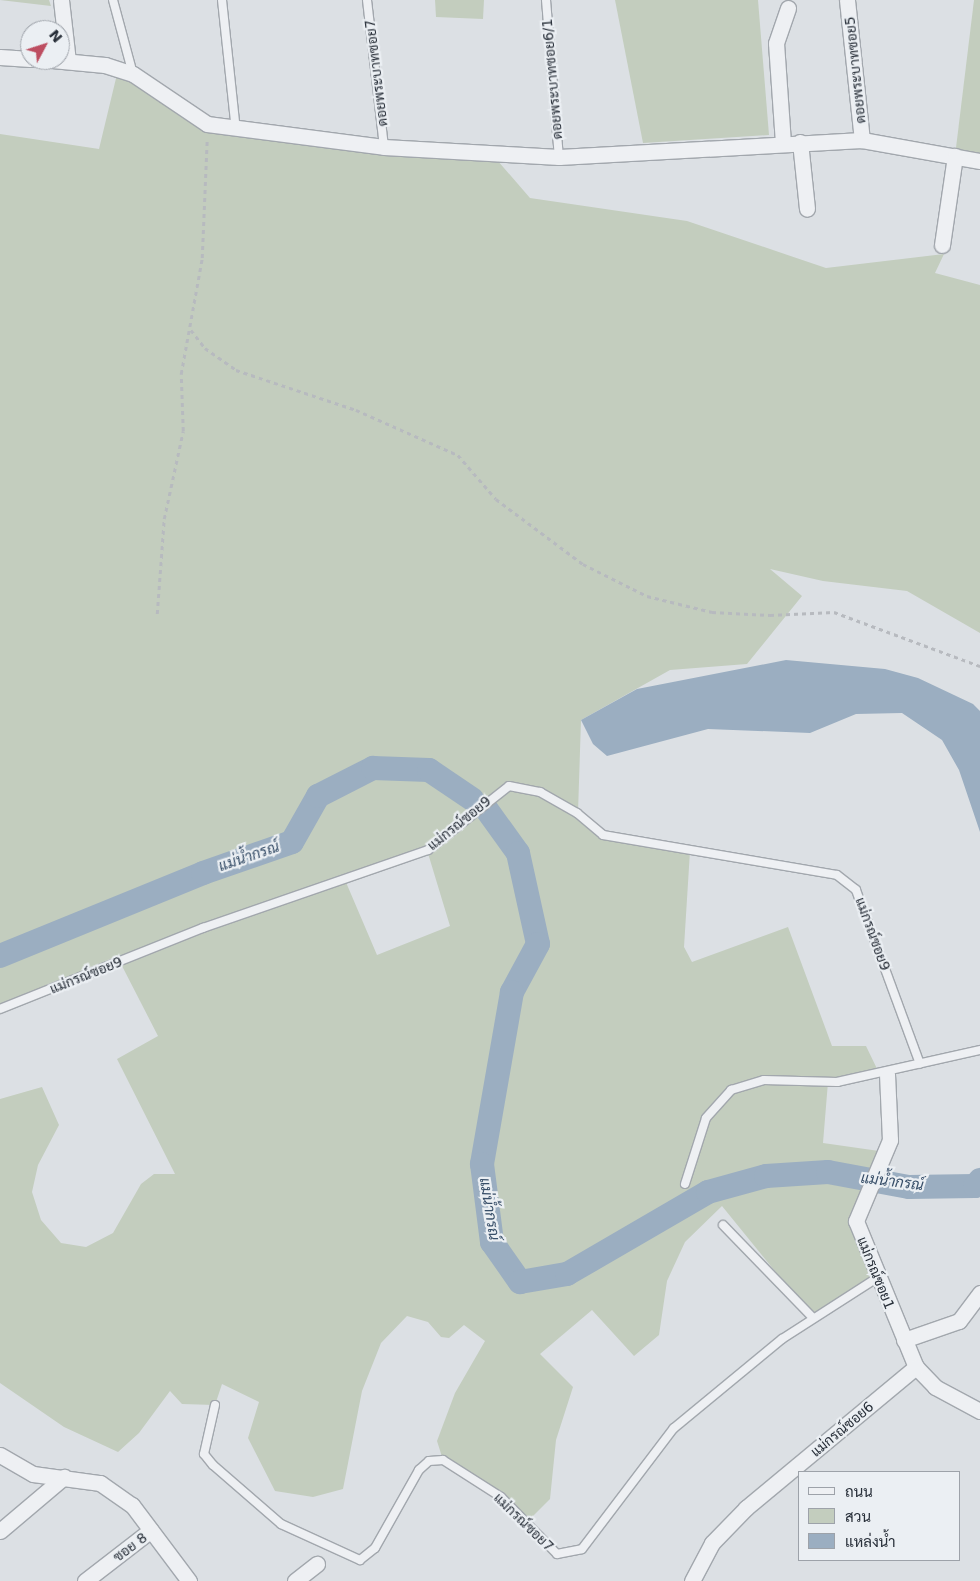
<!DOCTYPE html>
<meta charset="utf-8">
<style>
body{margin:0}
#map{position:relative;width:980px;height:1581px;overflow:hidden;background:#dce0e4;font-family:"DejaVu Sans",Sarabun,sans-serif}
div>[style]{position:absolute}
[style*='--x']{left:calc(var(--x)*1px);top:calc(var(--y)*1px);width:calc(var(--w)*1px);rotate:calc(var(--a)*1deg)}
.green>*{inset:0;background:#c3cdbe}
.water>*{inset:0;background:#9baec1}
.river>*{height:24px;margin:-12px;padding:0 12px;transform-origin:12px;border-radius:12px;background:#9baec1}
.path>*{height:2.5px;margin-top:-1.25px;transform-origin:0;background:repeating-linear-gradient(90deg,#b7babf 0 4px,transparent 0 8px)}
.roads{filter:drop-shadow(1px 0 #a2a7ad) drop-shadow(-1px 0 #a2a7ad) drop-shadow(0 1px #a2a7ad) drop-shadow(0 -1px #a2a7ad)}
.service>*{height:8px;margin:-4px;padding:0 4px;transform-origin:4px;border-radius:4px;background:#eef0f3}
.minor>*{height:15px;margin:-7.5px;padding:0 7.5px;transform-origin:7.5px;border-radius:7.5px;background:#eef0f3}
span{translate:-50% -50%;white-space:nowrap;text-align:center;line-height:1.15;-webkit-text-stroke:4.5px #ebeff3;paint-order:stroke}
.street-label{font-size:14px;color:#282f39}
.water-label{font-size:15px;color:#374e68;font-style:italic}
.legend{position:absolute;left:798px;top:1471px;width:162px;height:90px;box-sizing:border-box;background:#ebeff3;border:1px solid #9da2a9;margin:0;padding:6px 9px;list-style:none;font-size:15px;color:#282f39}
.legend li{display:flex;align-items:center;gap:10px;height:25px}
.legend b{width:25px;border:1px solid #9da2a9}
.north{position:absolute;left:20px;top:20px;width:50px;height:50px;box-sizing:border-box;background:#ebeff3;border:1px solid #9da2a9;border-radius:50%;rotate:50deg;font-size:14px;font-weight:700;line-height:20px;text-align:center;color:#282f39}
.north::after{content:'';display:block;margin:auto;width:18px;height:22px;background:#bd4e61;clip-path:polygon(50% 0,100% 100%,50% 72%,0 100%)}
</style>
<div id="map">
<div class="green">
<div style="clip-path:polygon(0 0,49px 0,51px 6px)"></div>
<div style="clip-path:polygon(435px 0,484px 0,483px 19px,436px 17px)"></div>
<div style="clip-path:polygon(615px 0,758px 0,769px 135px,643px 143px)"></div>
<div style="clip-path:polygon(974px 0,980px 0,980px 161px,955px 156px)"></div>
<div style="clip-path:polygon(evenodd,118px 70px,207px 124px,491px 153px,530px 198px,687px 221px,826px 268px,944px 254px,935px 273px,980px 285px,980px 633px,907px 591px,823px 581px,770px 569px,802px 596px,747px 664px,670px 670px,581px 720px,578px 813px,603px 835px,690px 851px,684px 947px,692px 962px,788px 927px,832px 1046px,866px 1046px,880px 1075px,828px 1082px,823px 1143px,886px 1152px,859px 1203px,877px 1278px,813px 1318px,722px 1206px,685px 1242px,667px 1281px,659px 1335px,634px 1356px,592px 1310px,540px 1354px,573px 1387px,556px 1440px,550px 1499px,526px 1523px,501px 1497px,443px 1460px,437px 1441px,455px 1393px,485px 1341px,464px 1325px,449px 1338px,441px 1337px,428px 1322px,407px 1316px,381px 1343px,362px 1391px,343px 1489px,313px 1497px,275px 1491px,248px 1438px,259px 1402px,222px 1384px,215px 1405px,182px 1404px,170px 1391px,139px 1433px,118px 1452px,64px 1427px,0 1383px,0 1099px,42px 1087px,59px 1125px,38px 1165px,32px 1192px,41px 1220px,61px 1243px,86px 1247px,113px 1233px,141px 1184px,154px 1174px,175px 1174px,117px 1059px,158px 1036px,121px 964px,0 1010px,0 134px,99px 149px,118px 70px,427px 850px,450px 926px,377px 955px,345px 880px,427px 850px)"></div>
</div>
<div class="water">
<div style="clip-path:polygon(786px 660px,885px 669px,918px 678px,973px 704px,980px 711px,980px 832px,959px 770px,942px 740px,902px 713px,856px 714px,810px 733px,708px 729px,607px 756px,593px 744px,581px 720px,637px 689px)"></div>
</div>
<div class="river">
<div style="--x:487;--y:810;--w:53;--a:54.2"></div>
<div style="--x:518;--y:853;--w:93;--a:77.6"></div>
<div style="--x:538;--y:944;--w:55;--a:118.4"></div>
<div style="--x:512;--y:992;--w:175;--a:99.9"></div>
<div style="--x:482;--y:1164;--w:79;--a:82.7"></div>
<div style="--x:492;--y:1242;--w:49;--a:55"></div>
<div style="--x:520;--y:1282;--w:48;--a:-9.7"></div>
<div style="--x:567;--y:1274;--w:163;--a:-30.2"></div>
<div style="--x:708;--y:1192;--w:60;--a:-15.4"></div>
<div style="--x:766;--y:1176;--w:62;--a:-3.7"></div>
<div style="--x:828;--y:1172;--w:82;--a:10.5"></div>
<div style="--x:909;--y:1187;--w:66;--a:-0.9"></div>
<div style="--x:975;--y:1186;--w:8;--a:-50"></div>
<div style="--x:0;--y:956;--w:219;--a:-22.2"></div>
<div style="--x:203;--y:873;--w:94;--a:-19.2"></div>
<div style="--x:292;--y:842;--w:53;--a:-60.5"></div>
<div style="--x:318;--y:796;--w:62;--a:-27"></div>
<div style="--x:373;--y:768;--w:56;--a:2"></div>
<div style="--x:429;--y:770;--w:52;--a:34"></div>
</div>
<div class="path">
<div style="--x:191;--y:330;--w:23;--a:52"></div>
<div style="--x:205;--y:348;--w:38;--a:35"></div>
<div style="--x:236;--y:370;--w:126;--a:18.4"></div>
<div style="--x:356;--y:410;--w:111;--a:23.8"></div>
<div style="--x:458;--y:455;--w:58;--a:49.2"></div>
<div style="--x:496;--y:499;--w:109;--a:36.8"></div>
<div style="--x:583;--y:564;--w:72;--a:26.6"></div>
<div style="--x:647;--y:596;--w:67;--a:13.8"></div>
<div style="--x:712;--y:612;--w:58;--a:3"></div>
<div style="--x:770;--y:615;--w:64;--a:-2.7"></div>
<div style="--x:834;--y:612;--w:156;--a:20.3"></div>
<div style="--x:157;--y:614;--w:95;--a:-85.8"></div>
<div style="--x:164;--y:519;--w:90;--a:-77.8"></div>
<div style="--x:183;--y:431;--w:57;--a:-92"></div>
<div style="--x:181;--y:374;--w:118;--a:-79.7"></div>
<div style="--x:202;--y:258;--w:120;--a:-87.6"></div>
</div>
<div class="roads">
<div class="service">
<div style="--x:113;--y:0;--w:77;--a:74.9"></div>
<div style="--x:222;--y:0;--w:131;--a:83.9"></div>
<div style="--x:367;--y:0;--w:148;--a:83.4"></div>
<div style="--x:546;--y:0;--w:158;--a:85.3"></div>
<div style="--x:0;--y:1009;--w:219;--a:-21.8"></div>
<div style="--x:203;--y:928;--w:238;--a:-19.1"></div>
<div style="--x:428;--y:850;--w:103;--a:-38.3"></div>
<div style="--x:509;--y:786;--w:32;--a:11"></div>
<div style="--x:540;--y:792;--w:43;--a:29.6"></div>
<div style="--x:577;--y:813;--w:34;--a:40"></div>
<div style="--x:603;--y:835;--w:237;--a:9.7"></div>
<div style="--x:837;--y:875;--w:24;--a:38"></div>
<div style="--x:856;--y:890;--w:185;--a:69.8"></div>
<div style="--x:685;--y:1184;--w:69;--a:-72.3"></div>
<div style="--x:706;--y:1118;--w:38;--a:-48"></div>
<div style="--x:731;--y:1090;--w:34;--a:-17"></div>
<div style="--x:764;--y:1080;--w:73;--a:1.6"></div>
<div style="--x:837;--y:1082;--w:147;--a:-12.6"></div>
<div style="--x:723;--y:1225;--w:129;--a:45.9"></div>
<div style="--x:215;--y:1405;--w:50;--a:102.7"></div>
<div style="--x:204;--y:1454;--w:14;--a:51"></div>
<div style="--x:213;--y:1465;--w:90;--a:40.9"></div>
<div style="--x:281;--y:1524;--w:87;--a:24.5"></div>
<div style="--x:360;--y:1560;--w:19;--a:-39"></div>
<div style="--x:375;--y:1548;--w:90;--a:-60.6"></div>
<div style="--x:419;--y:1470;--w:13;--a:-42"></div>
<div style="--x:429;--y:1461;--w:14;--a:-4"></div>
<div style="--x:443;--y:1460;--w:69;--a:32.5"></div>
<div style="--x:501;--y:1497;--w:80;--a:45.5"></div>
<div style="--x:557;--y:1554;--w:25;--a:-11"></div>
<div style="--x:582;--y:1549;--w:152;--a:-52.8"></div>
<div style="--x:674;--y:1428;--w:140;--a:-39.5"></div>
<div style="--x:782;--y:1339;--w:113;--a:-32.7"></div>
</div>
<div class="minor">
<div style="--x:61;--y:0;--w:61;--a:83.5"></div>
<div style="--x:847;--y:0;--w:141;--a:83.9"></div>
<div style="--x:0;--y:57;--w:30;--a:4"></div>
<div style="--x:52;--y:60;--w:53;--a:5.4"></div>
<div style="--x:105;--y:65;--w:29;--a:18"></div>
<div style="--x:133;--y:74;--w:89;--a:34"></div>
<div style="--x:207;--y:124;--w:178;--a:7.4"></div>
<div style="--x:384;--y:147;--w:175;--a:3.3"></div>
<div style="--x:559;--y:157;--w:303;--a:-3.2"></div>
<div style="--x:862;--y:140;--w:120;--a:10.1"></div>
<div style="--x:800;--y:142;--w:67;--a:84"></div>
<div style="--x:783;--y:143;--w:100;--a:-94"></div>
<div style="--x:776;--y:43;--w:37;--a:-71"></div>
<div style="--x:942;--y:245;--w:90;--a:-81.7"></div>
<div style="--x:887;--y:1074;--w:66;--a:87.4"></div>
<div style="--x:890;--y:1140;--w:88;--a:112.8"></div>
<div style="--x:856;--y:1221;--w:158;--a:67.7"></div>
<div style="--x:916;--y:1367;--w:28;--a:46"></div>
<div style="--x:935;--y:1387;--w:51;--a:28.1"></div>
<div style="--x:904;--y:1340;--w:58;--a:-19.1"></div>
<div style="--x:959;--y:1321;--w:35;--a:-53"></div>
<div style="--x:0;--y:1455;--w:38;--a:30"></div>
<div style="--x:33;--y:1474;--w:68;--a:7.7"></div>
<div style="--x:100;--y:1483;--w:39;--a:35"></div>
<div style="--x:132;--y:1505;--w:95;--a:53.1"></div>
<div style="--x:0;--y:1531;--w:84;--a:-40.2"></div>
<div style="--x:85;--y:1581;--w:83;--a:-37.7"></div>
<div style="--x:295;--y:1581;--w:28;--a:-38"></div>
<div style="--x:692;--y:1581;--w:43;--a:-62.2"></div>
<div style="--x:712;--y:1543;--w:49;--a:-45.8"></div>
<div style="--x:746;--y:1508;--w:221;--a:-39.7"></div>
</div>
</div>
<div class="street-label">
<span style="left:855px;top:70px;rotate:-96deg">ดอยพระบาทซอย5</span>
<span style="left:376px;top:73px;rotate:-97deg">ดอยพระบาทซอย7</span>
<span style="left:552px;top:79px;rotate:-95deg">ดอยพระบาทซอย6/1</span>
<span style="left:459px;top:823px;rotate:-39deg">แม่กรณ์ซอย9</span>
<span style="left:873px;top:934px;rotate:70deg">แม่กรณ์ซอย9</span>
<span style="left:86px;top:975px;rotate:-22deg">แม่กรณ์ซอย9</span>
<span style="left:876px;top:1273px;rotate:68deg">แม่กรณ์ซอย1</span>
<span style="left:842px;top:1429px;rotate:-40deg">แม่กรณ์ซอย6</span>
<span style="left:524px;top:1522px;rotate:44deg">แม่กรณ์ซอย7</span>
<span style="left:130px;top:1547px;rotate:-37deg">ซอย 8</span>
</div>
<div class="water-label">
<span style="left:249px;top:857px;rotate:-19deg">แม่น้ำกรณ์</span>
<span style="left:892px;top:1182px;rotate:7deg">แม่น้ำกรณ์</span>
<span style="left:489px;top:1209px;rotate:81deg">แม่น้ำกรณ์</span>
</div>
<ul class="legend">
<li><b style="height:6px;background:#eef0f3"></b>ถนน</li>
<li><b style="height:14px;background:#c3cdbe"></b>สวน</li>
<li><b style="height:14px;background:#9baec1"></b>แหล่งน้ำ</li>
</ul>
<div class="north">N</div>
</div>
